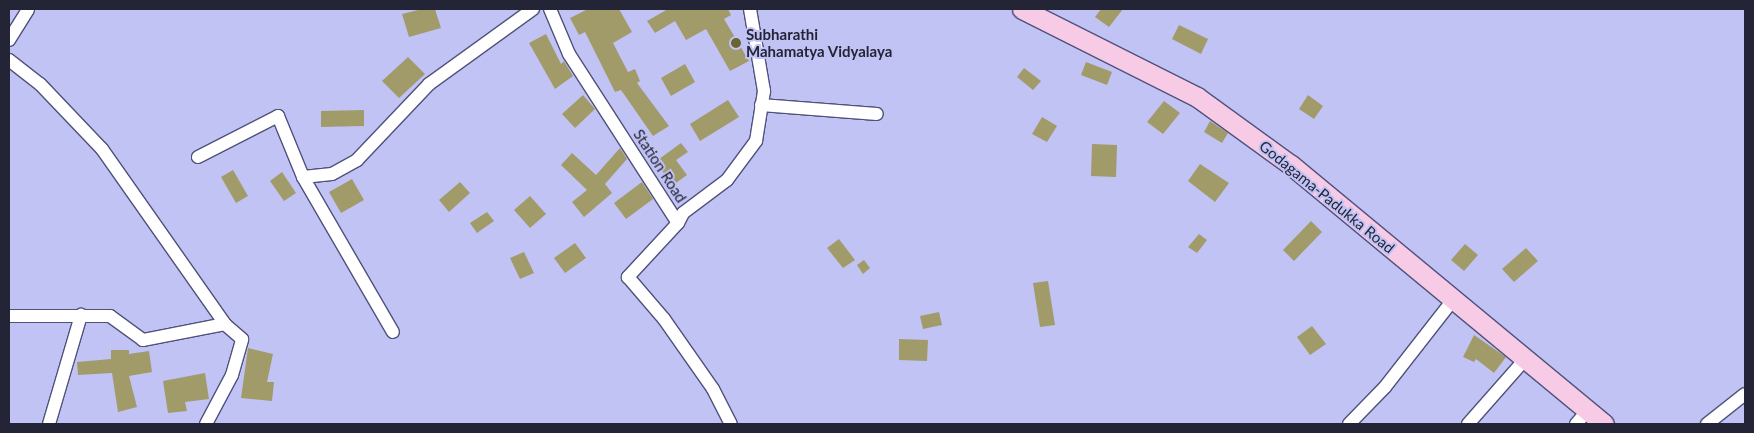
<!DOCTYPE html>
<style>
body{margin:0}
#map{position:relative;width:1754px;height:433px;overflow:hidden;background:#c1c3f4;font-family:Lato,sans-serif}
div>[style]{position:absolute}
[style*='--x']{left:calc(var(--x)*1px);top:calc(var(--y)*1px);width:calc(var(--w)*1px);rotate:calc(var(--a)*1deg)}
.building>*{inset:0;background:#a19b69}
.roads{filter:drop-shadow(1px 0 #50517b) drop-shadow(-1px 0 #50517b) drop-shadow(0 1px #50517b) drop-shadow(0 -1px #50517b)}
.street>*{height:12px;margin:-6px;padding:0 6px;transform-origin:6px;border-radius:6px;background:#fff}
.primary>*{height:19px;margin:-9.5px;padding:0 9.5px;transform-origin:9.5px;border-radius:9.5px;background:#f7cbe6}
.dots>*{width:14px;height:14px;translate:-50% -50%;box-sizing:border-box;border:2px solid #c1c3f4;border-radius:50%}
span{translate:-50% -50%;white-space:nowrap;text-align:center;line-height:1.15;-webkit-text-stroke:4px #c1c3f4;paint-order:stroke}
.poi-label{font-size:15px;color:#242437;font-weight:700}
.left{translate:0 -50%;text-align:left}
.street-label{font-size:15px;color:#242437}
.frame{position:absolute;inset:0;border:10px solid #242437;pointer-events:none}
</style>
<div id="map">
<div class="building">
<div style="clip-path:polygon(422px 9px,435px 9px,441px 28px,409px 37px,402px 14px)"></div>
<div style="clip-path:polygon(588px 9px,619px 9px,632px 32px,613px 43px,628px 72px,635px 69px,640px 81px,637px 83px,669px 126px,653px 136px,621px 90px,615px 92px,585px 32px,579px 35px,570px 18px)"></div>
<div style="clip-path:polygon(668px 9px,728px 9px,731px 15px,724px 19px,749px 61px,730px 71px,706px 29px,686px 40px,675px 21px,655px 33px,647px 21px)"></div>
<div style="clip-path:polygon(1101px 9px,1123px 9px,1109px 27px,1095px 17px)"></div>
<div style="clip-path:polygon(1179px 25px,1208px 39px,1201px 54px,1172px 39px)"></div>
<div style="clip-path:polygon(546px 34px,561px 64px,564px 61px,573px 76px,555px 89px,529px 43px)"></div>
<div style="clip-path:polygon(408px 57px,425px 74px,399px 98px,382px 81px)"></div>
<div style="clip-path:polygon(1086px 62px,1112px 72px,1107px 85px,1081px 75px)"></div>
<div style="clip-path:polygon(685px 64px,695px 82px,671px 96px,661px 78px)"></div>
<div style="clip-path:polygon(1024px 68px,1041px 81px,1033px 90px,1017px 77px)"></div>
<div style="clip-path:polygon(583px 95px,595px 109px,575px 128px,562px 114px)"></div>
<div style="clip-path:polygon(1308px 95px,1323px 106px,1314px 119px,1299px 109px)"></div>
<div style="clip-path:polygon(728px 100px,739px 117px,700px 141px,690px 124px)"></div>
<div style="clip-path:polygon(1164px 101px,1180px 113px,1163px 134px,1147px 122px)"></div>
<div style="clip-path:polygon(364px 110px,364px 126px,321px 127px,321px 111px)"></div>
<div style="clip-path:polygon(1042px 117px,1057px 126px,1047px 142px,1032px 134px)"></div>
<div style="clip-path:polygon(1210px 121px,1228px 133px,1222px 143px,1204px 132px)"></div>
<div style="clip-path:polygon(681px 143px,688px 152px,676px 160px,687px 175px,673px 185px,655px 162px)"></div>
<div style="clip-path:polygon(1092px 144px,1117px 145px,1116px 177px,1091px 176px)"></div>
<div style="clip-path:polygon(620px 148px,627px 159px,605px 184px,612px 193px,584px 217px,572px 202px,587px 190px,561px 165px,572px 153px,596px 175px)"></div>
<div style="clip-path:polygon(1200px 164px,1229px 183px,1215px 202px,1188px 181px)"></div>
<div style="clip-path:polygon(233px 170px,248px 196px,236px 203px,221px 177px)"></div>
<div style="clip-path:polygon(282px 172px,296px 193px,284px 201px,270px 181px)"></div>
<div style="clip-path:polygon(352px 179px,364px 200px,341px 213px,329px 192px)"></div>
<div style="clip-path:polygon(460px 182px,470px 193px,449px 212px,439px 200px)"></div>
<div style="clip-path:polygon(642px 182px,653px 199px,626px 219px,614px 203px)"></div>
<div style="clip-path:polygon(530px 196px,546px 214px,530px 228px,514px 210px)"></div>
<div style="clip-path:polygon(487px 212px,494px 221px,477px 233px,470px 223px)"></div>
<div style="clip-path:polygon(1311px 221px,1322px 232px,1294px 261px,1283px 250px)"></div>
<div style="clip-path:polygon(1199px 234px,1207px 240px,1197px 253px,1188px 247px)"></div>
<div style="clip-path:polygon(839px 239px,855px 260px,843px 268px,827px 248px)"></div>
<div style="clip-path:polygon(575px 243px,586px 258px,565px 273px,554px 258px)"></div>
<div style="clip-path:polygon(1465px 244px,1478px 255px,1464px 271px,1451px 260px)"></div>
<div style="clip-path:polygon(1526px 248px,1538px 261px,1514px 282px,1502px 269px)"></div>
<div style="clip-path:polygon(524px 252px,534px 273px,520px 279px,510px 258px)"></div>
<div style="clip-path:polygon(864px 260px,870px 268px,863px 274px,857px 265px)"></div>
<div style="clip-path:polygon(1048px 281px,1055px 325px,1040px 327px,1033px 283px)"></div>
<div style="clip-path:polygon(939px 312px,942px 325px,923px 329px,920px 316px)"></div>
<div style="clip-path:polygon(1312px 326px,1326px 344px,1310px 355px,1297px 337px)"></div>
<div style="clip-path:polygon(1474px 335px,1506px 357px,1494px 373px,1476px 359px,1474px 362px,1463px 357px)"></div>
<div style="clip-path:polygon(899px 339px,928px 340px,927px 361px,899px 360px)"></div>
<div style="clip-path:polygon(248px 348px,273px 354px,267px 382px,274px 382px,272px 401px,241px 398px)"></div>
<div style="clip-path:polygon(111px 350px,129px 350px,129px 354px,149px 351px,152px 372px,129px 376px,137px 407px,118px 412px,112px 373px,78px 375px,77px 362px,111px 359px)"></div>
<div style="clip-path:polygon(205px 373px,209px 399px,185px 402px,187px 411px,168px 413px,163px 381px)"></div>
</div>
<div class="roads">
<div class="street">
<div style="--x:550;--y:9;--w:49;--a:67.1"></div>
<div style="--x:569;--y:54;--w:201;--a:57.2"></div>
<div style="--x:678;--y:223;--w:74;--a:132.8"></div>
<div style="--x:628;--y:277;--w:55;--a:49.4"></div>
<div style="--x:664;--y:319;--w:85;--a:55"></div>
<div style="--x:713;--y:389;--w:39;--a:63"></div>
<div style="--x:9;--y:40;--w:36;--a:-58"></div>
<div style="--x:9;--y:60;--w:39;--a:38"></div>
<div style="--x:40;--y:84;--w:90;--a:46.4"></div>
<div style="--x:102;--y:149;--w:214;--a:54.9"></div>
<div style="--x:225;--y:324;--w:84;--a:169"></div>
<div style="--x:143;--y:340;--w:41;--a:-144"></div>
<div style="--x:110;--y:316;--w:101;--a:180"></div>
<div style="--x:761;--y:105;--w:116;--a:4.4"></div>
<div style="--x:198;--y:157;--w:90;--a:-27.1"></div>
<div style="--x:278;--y:116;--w:66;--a:67.7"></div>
<div style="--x:303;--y:177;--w:179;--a:59.9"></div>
<div style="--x:303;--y:177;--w:29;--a:-6"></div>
<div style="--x:332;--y:174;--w:29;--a:-29"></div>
<div style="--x:357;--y:160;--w:105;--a:-46.5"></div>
<div style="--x:429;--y:84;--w:128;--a:-35.8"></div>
<div style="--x:678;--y:223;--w:11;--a:-63"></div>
<div style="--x:683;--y:213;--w:55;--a:-36.9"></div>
<div style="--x:727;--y:180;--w:49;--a:-53.4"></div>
<div style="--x:756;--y:141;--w:51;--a:-80.9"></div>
<div style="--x:764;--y:91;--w:83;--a:-99.7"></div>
<div style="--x:49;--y:424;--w:114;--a:-73.6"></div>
<div style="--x:206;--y:424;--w:55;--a:-62"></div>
<div style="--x:232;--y:375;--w:37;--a:-74"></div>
<div style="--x:242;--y:339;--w:23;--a:-139"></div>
<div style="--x:1349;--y:424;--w:52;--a:-45.8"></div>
<div style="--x:1385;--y:387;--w:110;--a:-52"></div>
<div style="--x:1468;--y:424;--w:89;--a:-48.6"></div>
<div style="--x:1576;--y:424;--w:18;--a:-49"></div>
<div style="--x:1707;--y:424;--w:48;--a:-38.3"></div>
</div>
<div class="primary">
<div style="--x:1022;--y:9;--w:196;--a:26.7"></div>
<div style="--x:1197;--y:97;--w:116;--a:35.9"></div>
<div style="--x:1291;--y:165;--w:406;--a:39.6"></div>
</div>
</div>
<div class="dots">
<div style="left:736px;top:43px;background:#6a6431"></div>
</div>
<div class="poi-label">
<span class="left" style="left:746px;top:43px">Subharathi<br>Mahamatya Vidyalaya</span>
</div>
<div class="street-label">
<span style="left:660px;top:166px;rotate:57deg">Station Road</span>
<span style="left:1327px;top:197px;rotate:39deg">Godagama-Padukka Road</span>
</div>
<div class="frame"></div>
</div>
